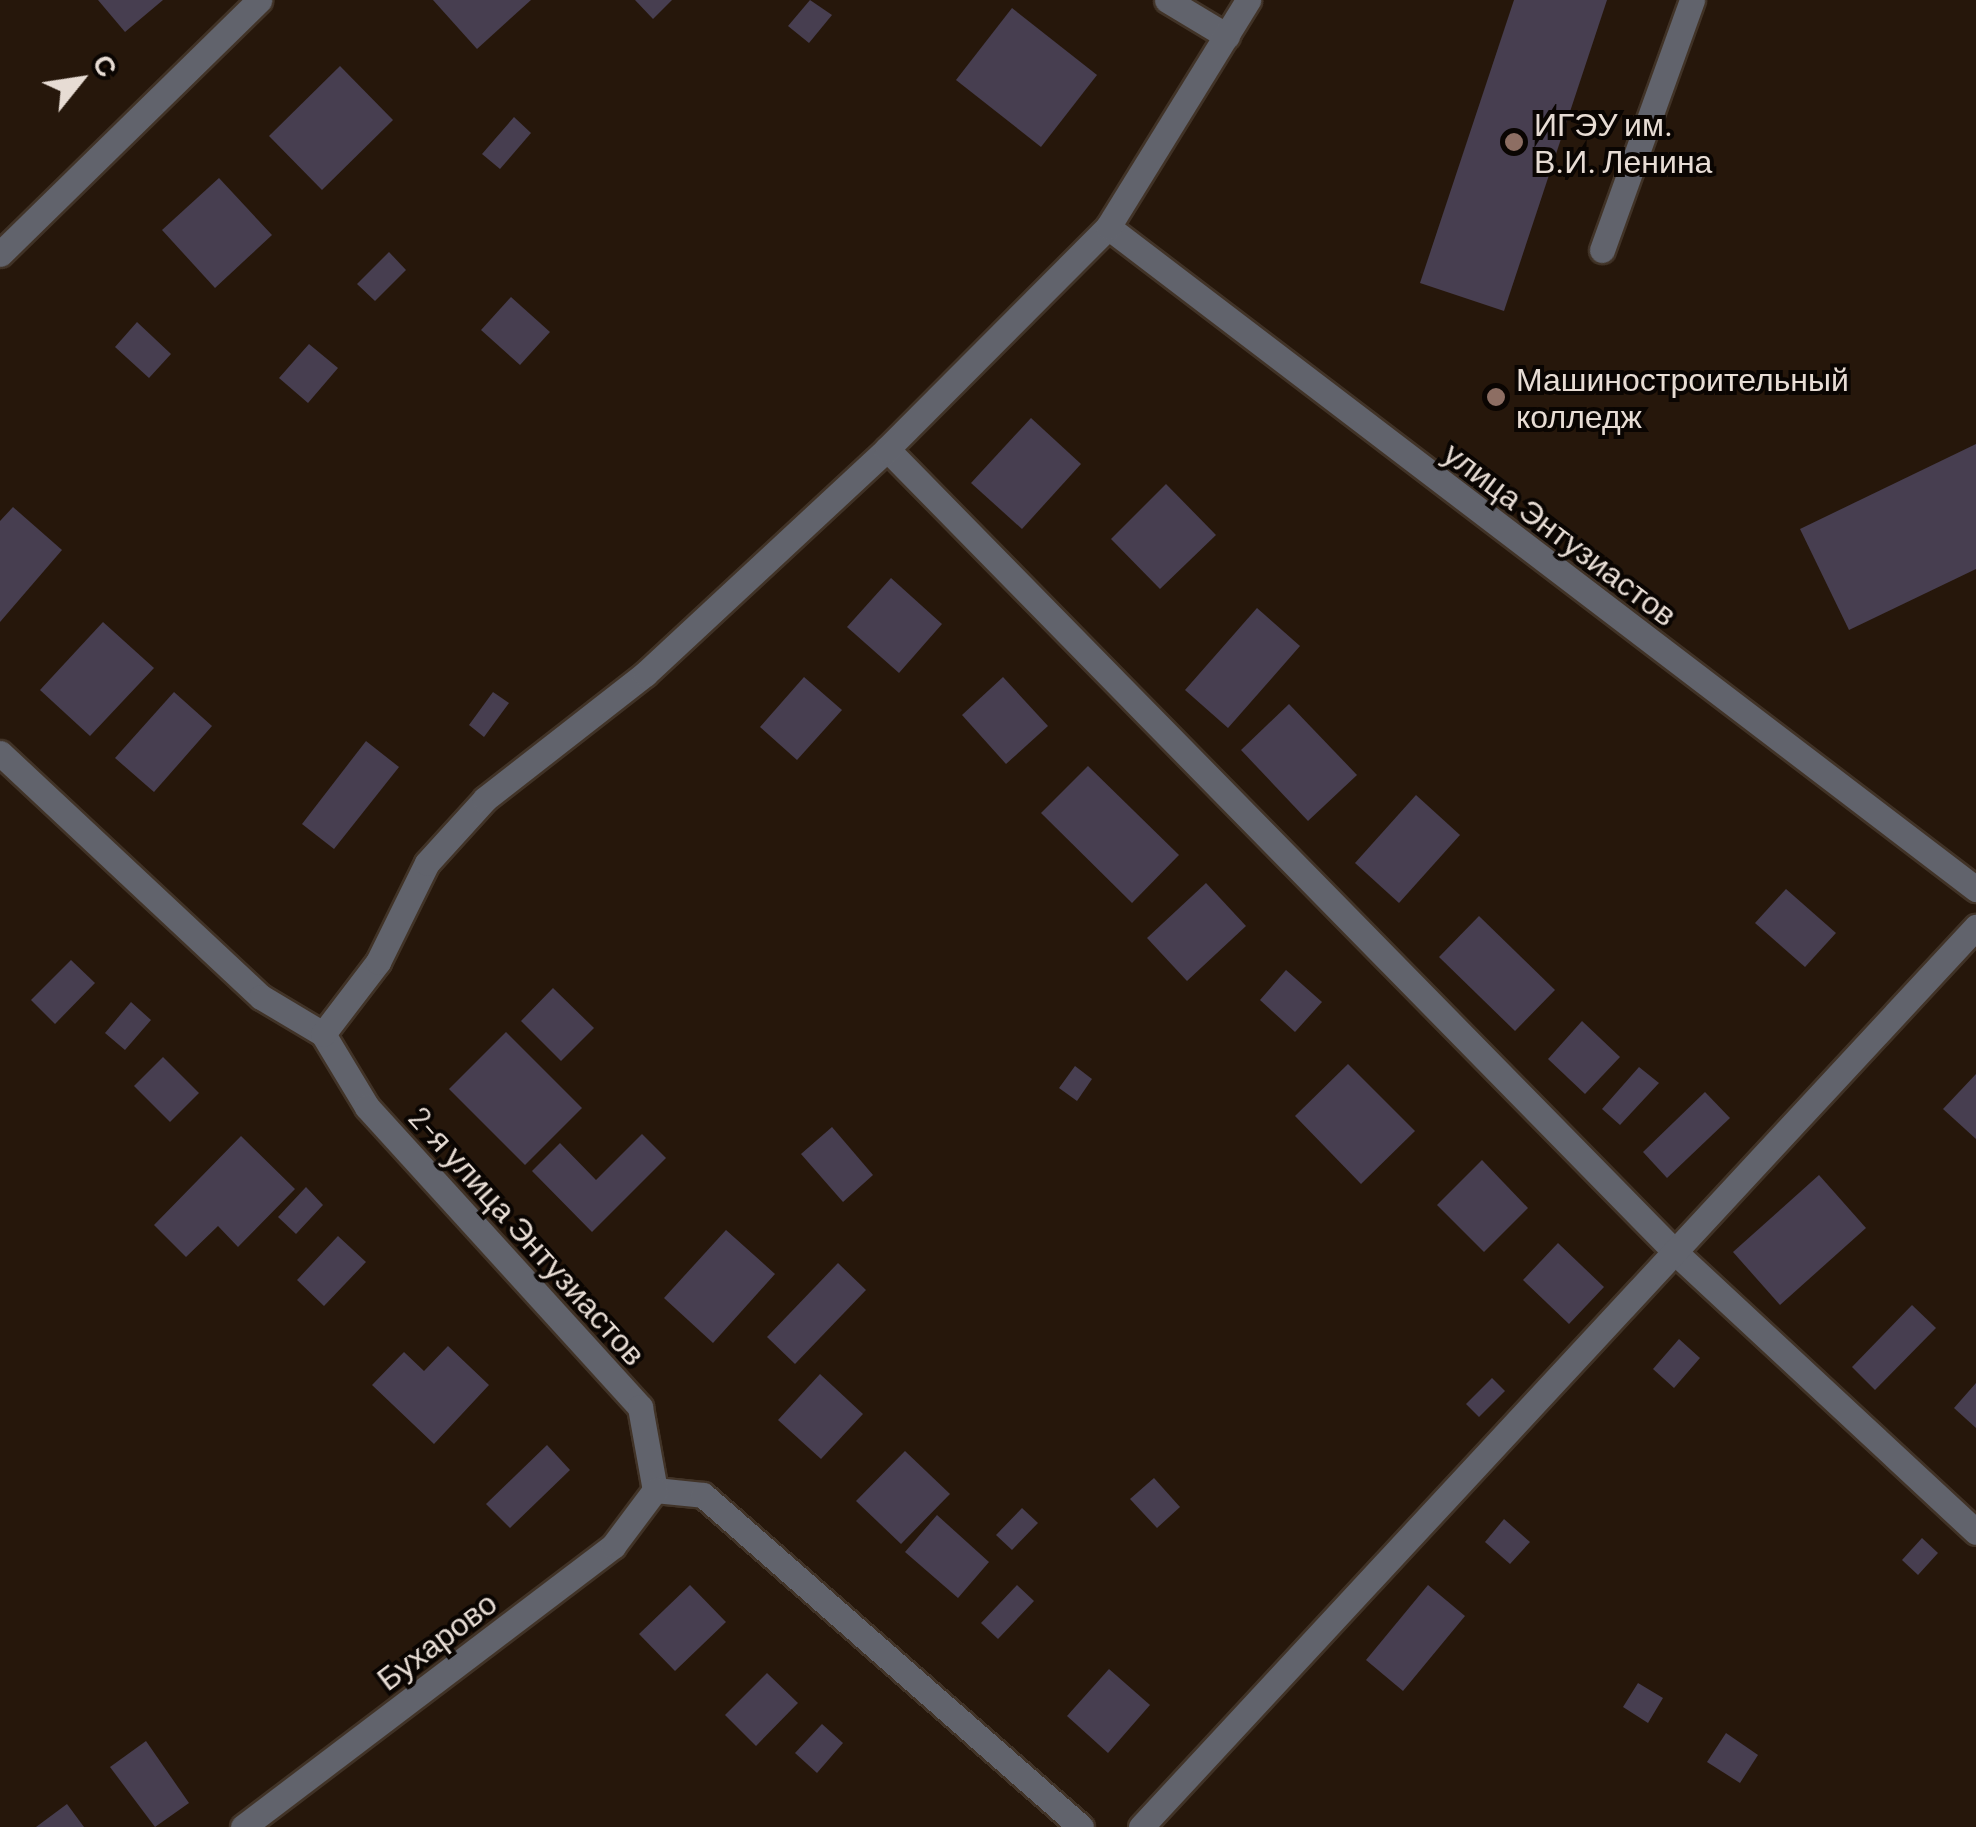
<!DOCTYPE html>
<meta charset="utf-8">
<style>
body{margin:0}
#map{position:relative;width:1976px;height:1827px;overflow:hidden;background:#26170b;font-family:Barlow,sans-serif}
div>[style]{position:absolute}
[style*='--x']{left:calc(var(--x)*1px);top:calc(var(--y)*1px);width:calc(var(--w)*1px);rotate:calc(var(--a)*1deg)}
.building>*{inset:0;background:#473e50}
.roads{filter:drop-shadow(2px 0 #413327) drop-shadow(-2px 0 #413327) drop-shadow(0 2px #413327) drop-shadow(0 -2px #413327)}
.minor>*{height:25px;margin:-12.5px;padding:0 12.5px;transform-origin:12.5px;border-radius:12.5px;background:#61636c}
.dots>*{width:28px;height:28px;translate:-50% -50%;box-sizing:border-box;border:5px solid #0a0502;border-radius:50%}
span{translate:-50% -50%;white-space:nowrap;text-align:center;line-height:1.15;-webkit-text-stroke:8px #0a0502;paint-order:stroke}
.poi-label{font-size:32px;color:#e7dcd4}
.left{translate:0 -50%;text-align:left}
.street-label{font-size:32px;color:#e7dcd4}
.north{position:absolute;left:30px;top:30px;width:100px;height:100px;-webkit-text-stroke:8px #0a0502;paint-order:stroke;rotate:60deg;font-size:28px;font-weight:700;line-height:40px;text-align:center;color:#e7dcd4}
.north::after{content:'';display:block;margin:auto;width:35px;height:45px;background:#e7dcd4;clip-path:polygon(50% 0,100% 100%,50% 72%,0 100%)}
</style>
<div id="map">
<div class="building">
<div style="clip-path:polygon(98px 0,163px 0,125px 32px)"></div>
<div style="clip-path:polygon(433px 0,531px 0,477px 49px)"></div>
<div style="clip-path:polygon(635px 0,672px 0,653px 19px)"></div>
<div style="clip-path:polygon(810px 0,832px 15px,809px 43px,788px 26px)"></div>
<div style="clip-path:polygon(1514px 0,1607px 0,1504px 311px,1420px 283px)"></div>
<div style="clip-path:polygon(1012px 8px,1097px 75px,1041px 147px,956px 80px)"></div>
<div style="clip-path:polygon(340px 66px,393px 120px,322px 190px,269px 136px)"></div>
<div style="clip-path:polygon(514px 117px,531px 133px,500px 169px,482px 154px)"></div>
<div style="clip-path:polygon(219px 178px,272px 235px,215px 288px,162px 230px)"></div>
<div style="clip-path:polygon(389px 252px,406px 270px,375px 301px,357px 284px)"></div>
<div style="clip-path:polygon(511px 297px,550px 332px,520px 365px,481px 330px)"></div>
<div style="clip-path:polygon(137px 322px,171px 354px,149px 378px,115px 347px)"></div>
<div style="clip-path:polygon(309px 344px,338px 368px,308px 403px,279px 378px)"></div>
<div style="clip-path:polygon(1031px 418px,1081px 464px,1022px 529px,971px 483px)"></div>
<div style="clip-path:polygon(1976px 444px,1976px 569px,1849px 630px,1800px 529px)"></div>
<div style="clip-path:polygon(1166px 484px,1216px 535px,1160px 589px,1111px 539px)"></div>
<div style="clip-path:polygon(13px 507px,62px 550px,0 622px,0 521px)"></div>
<div style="clip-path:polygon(891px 578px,942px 624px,899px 673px,847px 627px)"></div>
<div style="clip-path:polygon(1257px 608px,1300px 646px,1228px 728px,1185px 690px)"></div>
<div style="clip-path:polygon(103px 622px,154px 668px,90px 736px,40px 690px)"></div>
<div style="clip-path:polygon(804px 677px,842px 710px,797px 760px,760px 727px)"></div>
<div style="clip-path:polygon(1003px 677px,1048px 726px,1006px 764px,962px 715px)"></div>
<div style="clip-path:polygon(174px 692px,212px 726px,154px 792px,115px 758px)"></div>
<div style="clip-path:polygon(493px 692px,509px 703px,484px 737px,469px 725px)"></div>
<div style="clip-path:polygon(1289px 704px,1357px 775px,1308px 821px,1241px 750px)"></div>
<div style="clip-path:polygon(366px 741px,399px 767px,334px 849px,302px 824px)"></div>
<div style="clip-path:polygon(1088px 766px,1179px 855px,1132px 903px,1041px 813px)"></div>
<div style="clip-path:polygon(1416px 795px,1460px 835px,1399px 903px,1355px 863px)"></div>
<div style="clip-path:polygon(1206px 883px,1246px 926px,1187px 981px,1147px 938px)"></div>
<div style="clip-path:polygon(1786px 889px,1836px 933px,1805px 967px,1755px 923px)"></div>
<div style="clip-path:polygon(1479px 916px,1555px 990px,1515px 1031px,1439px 957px)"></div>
<div style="clip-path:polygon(71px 960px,95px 983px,55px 1024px,31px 1000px)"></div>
<div style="clip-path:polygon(1286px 970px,1322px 1002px,1295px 1032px,1260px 1000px)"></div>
<div style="clip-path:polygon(553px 988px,594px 1028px,561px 1061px,521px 1021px)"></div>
<div style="clip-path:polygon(131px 1002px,151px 1020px,125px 1050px,105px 1033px)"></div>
<div style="clip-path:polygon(1582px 1021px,1620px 1057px,1585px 1094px,1548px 1059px)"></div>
<div style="clip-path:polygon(506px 1032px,582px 1108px,525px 1165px,449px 1089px)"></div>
<div style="clip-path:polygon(163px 1057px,199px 1093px,170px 1122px,134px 1086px)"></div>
<div style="clip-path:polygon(1348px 1064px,1415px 1131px,1361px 1184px,1295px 1116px)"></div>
<div style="clip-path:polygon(1075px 1066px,1092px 1079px,1077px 1101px,1059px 1088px)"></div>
<div style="clip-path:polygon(1639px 1067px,1659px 1083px,1620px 1125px,1602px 1109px)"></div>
<div style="clip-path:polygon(1976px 1074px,1976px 1139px,1943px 1109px)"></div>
<div style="clip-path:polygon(1705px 1092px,1730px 1118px,1667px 1178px,1643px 1152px)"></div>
<div style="clip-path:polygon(832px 1127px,873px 1175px,843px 1202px,801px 1154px)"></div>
<div style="clip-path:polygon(642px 1134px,666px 1158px,592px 1232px,532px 1171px,560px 1143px,596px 1180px)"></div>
<div style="clip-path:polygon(241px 1136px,295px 1189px,238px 1247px,218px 1226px,186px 1257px,154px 1225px)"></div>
<div style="clip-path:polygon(1482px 1160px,1528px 1208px,1484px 1252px,1437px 1205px)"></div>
<div style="clip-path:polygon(1819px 1175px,1866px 1228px,1780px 1305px,1733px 1252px)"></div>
<div style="clip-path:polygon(306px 1187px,323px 1205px,296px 1234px,278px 1217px)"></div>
<div style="clip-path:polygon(726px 1230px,775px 1274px,713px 1343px,664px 1298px)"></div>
<div style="clip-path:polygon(338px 1236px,366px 1262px,324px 1306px,297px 1280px)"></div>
<div style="clip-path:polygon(1558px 1243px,1604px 1287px,1569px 1324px,1523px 1280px)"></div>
<div style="clip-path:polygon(838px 1263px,866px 1290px,795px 1364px,767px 1337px)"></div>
<div style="clip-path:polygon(1912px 1305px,1936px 1328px,1875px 1390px,1852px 1367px)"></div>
<div style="clip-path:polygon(1679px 1339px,1700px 1358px,1674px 1388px,1653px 1369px)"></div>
<div style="clip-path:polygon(448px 1346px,489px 1385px,434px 1444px,372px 1385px,404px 1352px,424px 1371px)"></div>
<div style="clip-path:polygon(820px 1374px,863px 1414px,821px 1459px,778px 1420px)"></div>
<div style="clip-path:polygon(1492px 1378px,1505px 1391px,1479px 1417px,1466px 1404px)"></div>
<div style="clip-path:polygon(1976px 1383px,1976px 1428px,1954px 1408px)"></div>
<div style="clip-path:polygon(547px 1445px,570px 1470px,510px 1528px,486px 1504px)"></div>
<div style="clip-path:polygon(905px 1451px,950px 1494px,901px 1544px,856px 1501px)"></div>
<div style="clip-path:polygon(1154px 1478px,1180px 1507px,1157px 1528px,1130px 1499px)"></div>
<div style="clip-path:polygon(1022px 1508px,1038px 1523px,1012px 1550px,996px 1535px)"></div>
<div style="clip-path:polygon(937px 1515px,989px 1562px,958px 1598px,905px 1552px)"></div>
<div style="clip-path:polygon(1504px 1519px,1530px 1542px,1510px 1564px,1485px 1542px)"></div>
<div style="clip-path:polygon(1922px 1538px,1938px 1553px,1918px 1575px,1902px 1560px)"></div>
<div style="clip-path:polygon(690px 1585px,726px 1622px,675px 1671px,639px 1634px)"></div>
<div style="clip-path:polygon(1017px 1585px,1034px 1601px,998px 1639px,981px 1623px)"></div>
<div style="clip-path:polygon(1428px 1585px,1465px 1616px,1403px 1691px,1366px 1660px)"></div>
<div style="clip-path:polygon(1109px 1669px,1150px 1705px,1108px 1753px,1067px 1716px)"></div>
<div style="clip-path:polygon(767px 1673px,798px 1703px,756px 1746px,725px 1715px)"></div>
<div style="clip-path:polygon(1638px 1683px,1663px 1698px,1648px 1723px,1623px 1707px)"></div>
<div style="clip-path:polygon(822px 1724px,843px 1743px,817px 1773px,795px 1753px)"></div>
<div style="clip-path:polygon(1726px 1733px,1758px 1755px,1740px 1783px,1707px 1762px)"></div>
<div style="clip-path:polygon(146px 1741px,189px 1803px,155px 1827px,110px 1767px)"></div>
<div style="clip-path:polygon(67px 1804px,84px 1827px,36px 1827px)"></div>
</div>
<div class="roads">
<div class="minor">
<div style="--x:1167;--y:0;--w:70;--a:31"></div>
<div style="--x:1108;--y:227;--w:1092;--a:37.33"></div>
<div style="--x:1602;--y:250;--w:266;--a:-70.2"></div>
<div style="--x:0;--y:254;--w:363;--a:-44.4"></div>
<div style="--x:887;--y:449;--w:1128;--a:45.54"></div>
<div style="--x:1677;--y:1254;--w:408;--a:42.9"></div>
<div style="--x:0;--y:753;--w:357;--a:43.1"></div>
<div style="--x:261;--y:997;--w:72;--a:30.8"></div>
<div style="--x:323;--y:1034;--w:85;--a:58.9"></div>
<div style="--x:367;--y:1107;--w:406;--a:47.7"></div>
<div style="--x:640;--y:1407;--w:84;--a:79.8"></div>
<div style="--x:655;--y:1490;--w:48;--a:5.9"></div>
<div style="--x:703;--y:1495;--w:503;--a:41.29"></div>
<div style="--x:323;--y:1034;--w:91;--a:-52.6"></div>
<div style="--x:378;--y:962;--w:110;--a:-63.7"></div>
<div style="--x:427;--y:863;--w:86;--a:-47.8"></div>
<div style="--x:485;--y:799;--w:203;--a:-38"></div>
<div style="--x:645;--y:674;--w:330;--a:-42.9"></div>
<div style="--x:887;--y:449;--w:313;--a:-45.1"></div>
<div style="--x:1108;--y:227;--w:267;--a:-58.3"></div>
<div style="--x:243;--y:1827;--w:465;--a:-37.2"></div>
<div style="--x:613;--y:1546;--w:70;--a:-53.1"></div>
<div style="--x:1141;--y:1827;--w:1228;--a:-47.15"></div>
</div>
</div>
<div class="dots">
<div style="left:1514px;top:142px;background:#8d6e63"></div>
<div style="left:1496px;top:397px;background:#8d6e63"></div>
</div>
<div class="poi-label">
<span class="left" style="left:1534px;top:142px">ИГЭУ им.<br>В.И. Ленина</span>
<span class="left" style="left:1516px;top:397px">Машиностроительный<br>колледж</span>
</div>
<div class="street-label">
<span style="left:1561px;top:533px;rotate:37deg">улица Энтузиастов</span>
<span style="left:528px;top:1235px;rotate:48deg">2-я улица Энтузиастов</span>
<span style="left:436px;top:1640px;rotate:-37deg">Бухарово</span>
</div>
<div class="north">С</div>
</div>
